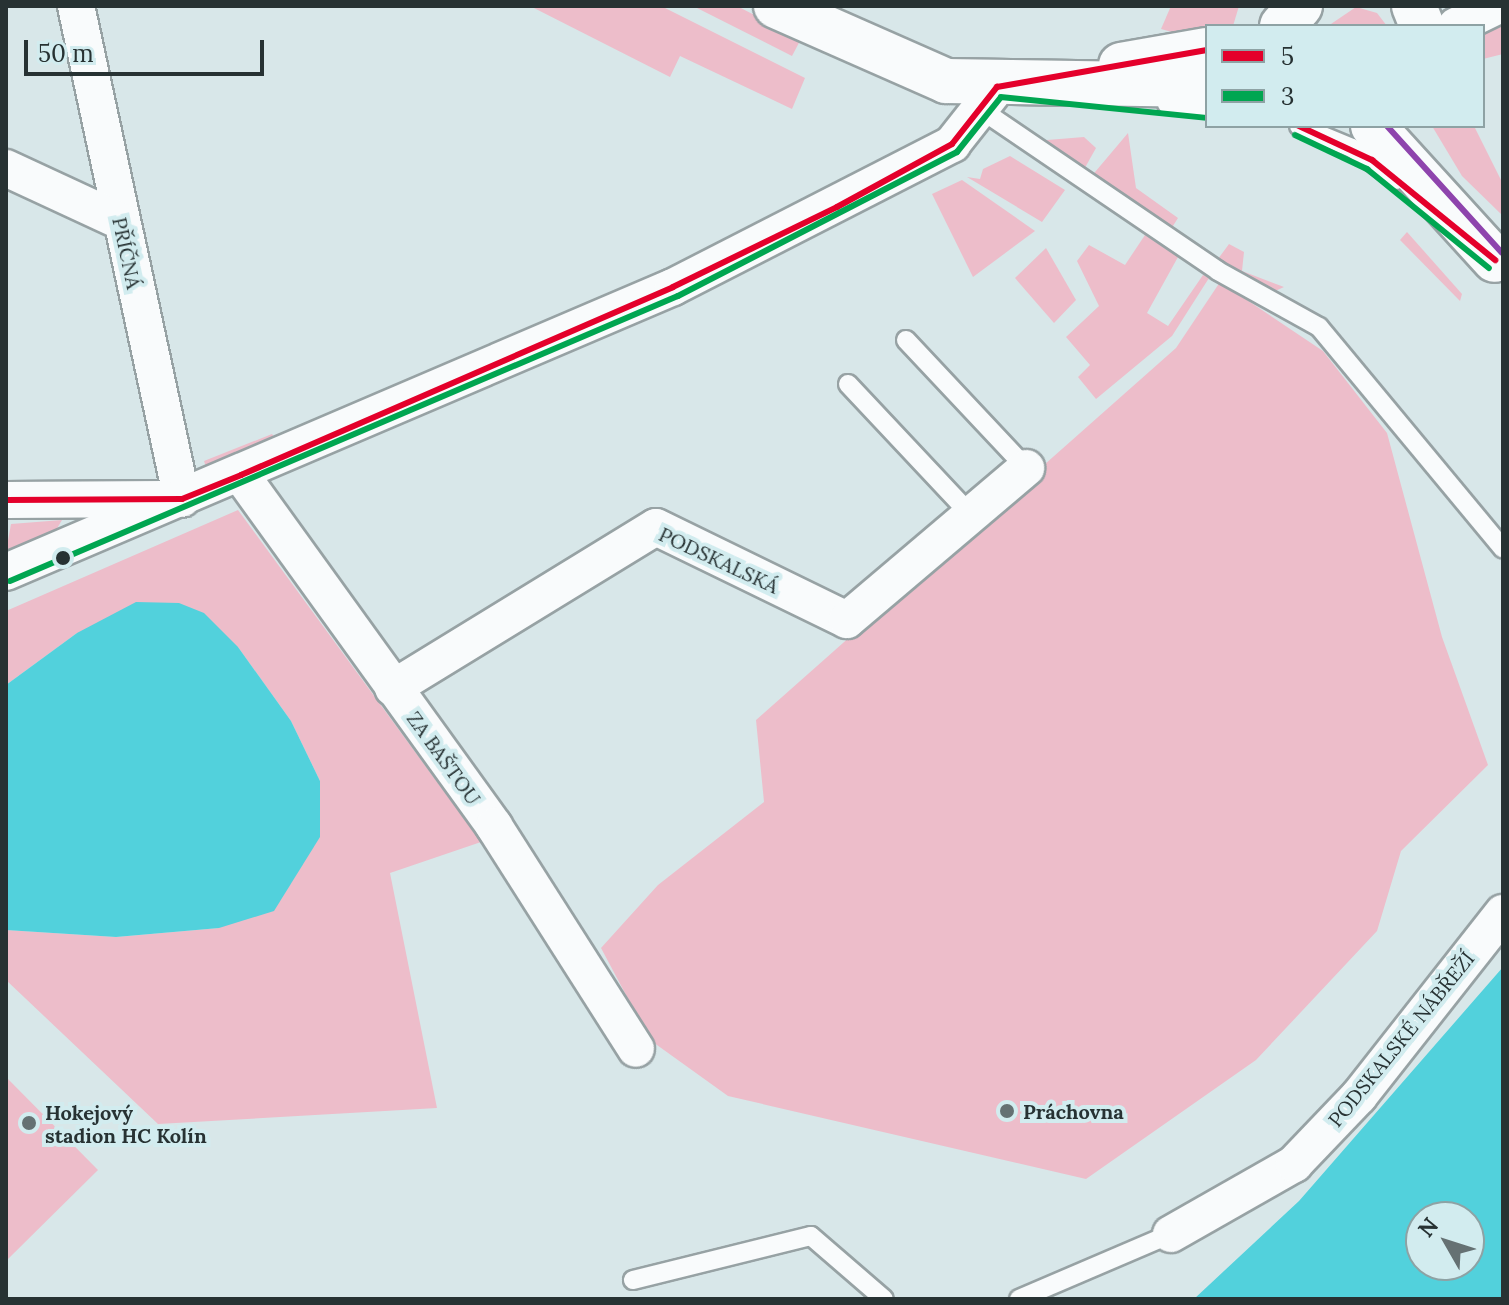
<!DOCTYPE html>
<meta charset="utf-8">
<style>
body{margin:0}
#map{position:relative;width:1509px;height:1305px;overflow:hidden;background:#d8e7e9;font-family:Lora,serif}
div>[style]{position:absolute}
[style*='--x']{left:calc(var(--x)*1px);top:calc(var(--y)*1px);width:calc(var(--w)*1px);rotate:calc(var(--a)*1deg)}
.green>*{inset:0;background:#edbdca}
.water>*{inset:0;background:#52d1dc}
.roads{filter:drop-shadow(2px 0 #97a2a4) drop-shadow(-2px 0 #97a2a4) drop-shadow(0 2px #97a2a4) drop-shadow(0 -2px #97a2a4)}
.service>*{height:18px;margin:-9px;padding:0 9px;transform-origin:9px;border-radius:9px;background:#f9fbfc}
.minor>*{height:36px;margin:-18px;padding:0 18px;transform-origin:18px;border-radius:18px;background:#f9fbfc}
.tertiary>*{height:44px;margin:-22px;padding:0 22px;transform-origin:22px;border-radius:22px;background:#f9fbfc}
.bus-1>*{height:6px;margin:-3px;padding:0 3px;transform-origin:3px;border-radius:3px;background:#e4002b}
.bus-2>*{height:6px;margin:-3px;padding:0 3px;transform-origin:3px;border-radius:3px;background:#00a651}
.bus-3>*{height:6px;margin:-3px;padding:0 3px;transform-origin:3px;border-radius:3px;background:#8e44ad}
.dots>*{width:22px;height:22px;translate:-50% -50%;box-sizing:border-box;border:4px solid #d2ecef;border-radius:50%}
span{translate:-50% -50%;white-space:nowrap;text-align:center;line-height:1.15;-webkit-text-stroke:8px #d2ecef;paint-order:stroke}
.street-label{font-size:20px;color:#273233}
.poi-label{font-size:20px;color:#273233;font-weight:700}
.left{translate:0 -50%;text-align:left}
.frame{position:absolute;inset:0;border:8px solid #273233;pointer-events:none}
.legend{position:absolute;left:1205px;top:24px;width:280px;height:104px;box-sizing:border-box;background:#d2ecef;border:2px solid #8ea2a4;margin:0;padding:10px 14px;list-style:none;font-size:24px;color:#273233}
.legend li{display:flex;align-items:center;gap:16px;height:40px}
.legend b{width:40px;border:2px solid #8ea2a4}
.north{position:absolute;left:1405px;top:1201px;width:80px;height:80px;box-sizing:border-box;background:#d2ecef;border:2px solid #8ea2a4;border-radius:50%;rotate:309deg;font-size:22px;font-weight:700;line-height:32px;text-align:center;color:#273233}
.north::after{content:'';display:block;margin:auto;width:28px;height:36px;background:#657173;clip-path:polygon(50% 0,100% 100%,50% 72%,0 100%)}
.scale{position:absolute;left:24px;top:40px;width:240px;height:36px;box-sizing:border-box;border:4px solid #273233;border-top:0;padding-left:10px;font-size:24px;line-height:28px;white-space:nowrap;color:#273233;-webkit-text-stroke:6px #d2ecef;paint-order:stroke}
</style>
<div id="map">
<div class="green">
<div style="clip-path:polygon(530px 6px,661px 6px,805px 78px,792px 109px,680px 56px,670px 77px)"></div>
<div style="clip-path:polygon(693px 6px,737px 6px,801px 39px,792px 56px)"></div>
<div style="clip-path:polygon(1171px 6px,1239px 6px,1233px 26px,1183px 35px,1161px 29px)"></div>
<div style="clip-path:polygon(1356px 7px,1377px 13px,1387px 26px,1328px 26px)"></div>
<div style="clip-path:polygon(1503px 17px,1503px 54px,1483px 59px,1483px 26px)"></div>
<div style="clip-path:polygon(1432px 126px,1474px 126px,1503px 184px,1503px 216px,1462px 176px)"></div>
<div style="clip-path:polygon(1128px 133px,1136px 188px,1178px 218px,1171px 229px,1090px 178px)"></div>
<div style="clip-path:polygon(1084px 137px,1096px 148px,1082px 173px,1035px 141px)"></div>
<div style="clip-path:polygon(1010px 156px,1065px 190px,1042px 222px,967px 177px,980px 179px,983px 169px)"></div>
<div style="clip-path:polygon(962px 180px,1035px 231px,973px 277px,932px 194px)"></div>
<div style="clip-path:polygon(1407px 232px,1462px 294px,1460px 301px,1400px 240px)"></div>
<div style="clip-path:polygon(1145px 235px,1178px 257px,1147px 313px,1168px 326px,1203px 275px,1209px 278px,1172px 336px,1096px 399px,1078px 377px,1090px 365px,1066px 337px,1099px 306px,1077px 261px,1089px 245px,1125px 265px)"></div>
<div style="clip-path:polygon(1229px 244px,1244px 252px,1242px 271px,1284px 287px,1273px 292px,1218px 259px)"></div>
<div style="clip-path:polygon(1046px 248px,1076px 300px,1054px 323px,1015px 278px)"></div>
<div style="clip-path:polygon(1220px 282px,1323px 351px,1387px 433px,1442px 637px,1488px 765px,1401px 851px,1377px 931px,1256px 1060px,1086px 1179px,728px 1096px,650px 1040px,601px 948px,658px 885px,764px 802px,756px 720px,1176px 348px)"></div>
<div style="clip-path:polygon(272px 434px,276px 440px,207px 470px,204px 461px)"></div>
<div style="clip-path:polygon(238px 510px,481px 842px,390px 873px,437px 1108px,158px 1124px,6px 980px,6px 930px,116px 937px,219px 928px,320px 781px,291px 721px,238px 647px,77px 633px,6px 685px,6px 611px)"></div>
<div style="clip-path:polygon(62px 520px,55px 532px,6px 552px,11px 524px)"></div>
<div style="clip-path:polygon(6px 1077px,98px 1170px,6px 1261px)"></div>
</div>
<div class="water">
<div style="clip-path:polygon(136px 602px,179px 603px,204px 613px,238px 647px,291px 721px,320px 781px,320px 837px,274px 911px,219px 928px,116px 937px,6px 930px,6px 685px,77px 633px)"></div>
<div style="clip-path:polygon(evenodd,1503px 967px,1503px 1299px,1194px 1299px,1299px 1201px,1503px 967px,1421px 1217px,1469px 1217px,1469px 1265px,1421px 1265px,1421px 1217px)"></div>
</div>
<div class="roads">
<div class="service">
<div style="--x:1167;--y:104;--w:40;--a:5.7"></div>
<div style="--x:983;--y:111;--w:284;--a:34.2"></div>
<div style="--x:1218;--y:271;--w:115;--a:29"></div>
<div style="--x:1319;--y:327;--w:288;--a:50.3"></div>
<div style="--x:1299;--y:126;--w:57;--a:22.5"></div>
<div style="--x:1352;--y:148;--w:55;--a:35.4"></div>
<div style="--x:906;--y:340;--w:175;--a:46.8"></div>
<div style="--x:848;--y:384;--w:180;--a:46.8"></div>
<div style="--x:633;--y:1280;--w:183;--a:-13.9"></div>
<div style="--x:811;--y:1236;--w:96;--a:40.8"></div>
<div style="--x:1019;--y:1299;--w:165;--a:-23.2"></div>
</div>
<div class="minor">
<div style="--x:76;--y:6;--w:504;--a:77.87"></div>
<div style="--x:1456;--y:26;--w:46;--a:-26"></div>
<div style="--x:6;--y:168;--w:126;--a:24.9"></div>
<div style="--x:241;--y:475;--w:433;--a:54.2"></div>
<div style="--x:494;--y:826;--w:264;--a:57.5"></div>
<div style="--x:6;--y:500;--w:158;--a:-0.4"></div>
<div style="--x:6;--y:572;--w:725;--a:-23.14"></div>
<div style="--x:673;--y:287;--w:314;--a:-27.1"></div>
<div style="--x:952;--y:144;--w:73;--a:-51.7"></div>
<div style="--x:393;--y:688;--w:308;--a:-31.5"></div>
<div style="--x:656;--y:527;--w:212;--a:26"></div>
<div style="--x:847;--y:620;--w:235;--a:-40.3"></div>
<div style="--x:1171;--y:1234;--w:142;--a:-29.6"></div>
<div style="--x:1294;--y:1164;--w:94;--a:-46.3"></div>
<div style="--x:1359;--y:1096;--w:233;--a:-51.8"></div>
</div>
<div class="tertiary">
<div style="--x:776;--y:6;--w:186;--a:23.8"></div>
<div style="--x:946;--y:81;--w:261;--a:0.9"></div>
<div style="--x:1414;--y:6;--w:22;--a:68"></div>
<div style="--x:1282;--y:26;--w:27;--a:-48"></div>
<div style="--x:1121;--y:65;--w:87;--a:-9.9"></div>
<div style="--x:1373;--y:126;--w:181;--a:47.7"></div>
</div>
</div>
<div class="bus-1">
<div style="--x:997;--y:87;--w:213;--a:-10"></div>
<div style="--x:1299;--y:126;--w:81;--a:25"></div>
<div style="--x:1372;--y:160;--w:159;--a:39.1"></div>
<div style="--x:6;--y:500;--w:176;--a:-0.3"></div>
<div style="--x:182;--y:499;--w:64;--a:-22.1"></div>
<div style="--x:241;--y:475;--w:471;--a:-23.5"></div>
<div style="--x:673;--y:287;--w:182;--a:-26"></div>
<div style="--x:837;--y:207;--w:131;--a:-28.7"></div>
<div style="--x:952;--y:144;--w:73;--a:-51.7"></div>
</div>
<div class="bus-2">
<div style="--x:1295;--y:135;--w:80;--a:25.3"></div>
<div style="--x:1367;--y:169;--w:157;--a:39.1"></div>
<div style="--x:10;--y:581;--w:726;--a:-23.11"></div>
<div style="--x:678;--y:296;--w:314;--a:-27.3"></div>
<div style="--x:957;--y:152;--w:70;--a:-51.3"></div>
<div style="--x:1001;--y:97;--w:206;--a:5.8"></div>
</div>
<div class="bus-3">
<div style="--x:1387;--y:126;--w:171;--a:47.8"></div>
</div>
<div class="dots">
<div style="left:63px;top:558px;background:#273233"></div>
<div style="left:1007px;top:1111px;background:#657173"></div>
<div style="left:29px;top:1123px;background:#657173"></div>
</div>
<div class="street-label">
<span style="left:127px;top:253px;rotate:78deg">PŘÍČNÁ</span>
<span style="left:719px;top:560px;rotate:25deg">PODSKALSKÁ</span>
<span style="left:444px;top:758px;rotate:54deg">ZA BAŠTOU</span>
<span style="left:1401px;top:1039px;rotate:-51deg">PODSKALSKÉ NÁBŘEŽÍ</span>
</div>
<div class="poi-label">
<span class="left" style="left:1023px;top:1111px">Práchovna</span>
<span class="left" style="left:45px;top:1124px">Hokejový<br>stadion HC Kolín</span>
</div>
<div class="frame"></div>
<ul class="legend">
<li><b style="height:10px;background:#e4002b"></b>5</li>
<li><b style="height:10px;background:#00a651"></b>3</li>
</ul>
<div class="north">N</div>
<div class="scale">50 m</div>
</div>
